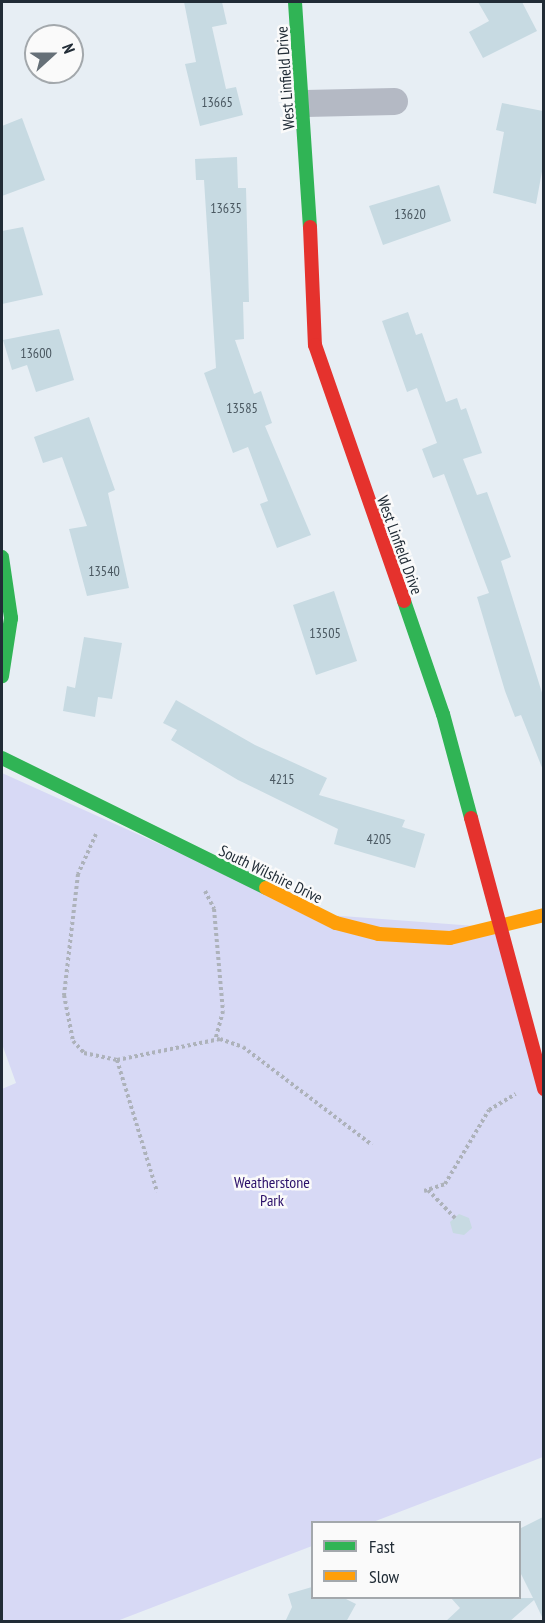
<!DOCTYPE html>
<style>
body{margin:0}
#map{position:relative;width:545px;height:1623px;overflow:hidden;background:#e7eef4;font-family:"PT Sans Narrow",sans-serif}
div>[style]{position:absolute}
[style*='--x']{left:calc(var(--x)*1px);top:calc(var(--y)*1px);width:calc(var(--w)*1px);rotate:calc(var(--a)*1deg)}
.green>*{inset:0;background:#d7d9f5}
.building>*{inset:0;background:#c7dae2}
.path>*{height:4px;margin-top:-2px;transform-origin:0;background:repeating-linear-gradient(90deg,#adb2ba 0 3px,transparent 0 6px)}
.street>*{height:27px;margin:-13.5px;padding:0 13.5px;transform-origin:13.5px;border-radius:13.5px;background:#b4b9c4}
.fast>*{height:14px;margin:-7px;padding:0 7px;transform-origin:7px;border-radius:7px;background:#30b455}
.slow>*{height:14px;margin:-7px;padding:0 7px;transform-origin:7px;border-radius:7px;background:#ff9f0a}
.jam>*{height:14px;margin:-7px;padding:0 7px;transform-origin:7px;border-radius:7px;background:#e5322d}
span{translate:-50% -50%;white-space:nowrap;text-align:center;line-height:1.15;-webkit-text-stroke:5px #fafafa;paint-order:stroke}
.number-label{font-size:14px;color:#4a5861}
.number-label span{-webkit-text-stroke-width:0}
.street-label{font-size:16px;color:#212c36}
.park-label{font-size:16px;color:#2c116a}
.frame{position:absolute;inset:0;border:3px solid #212c36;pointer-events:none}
.legend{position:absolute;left:311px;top:1521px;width:210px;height:78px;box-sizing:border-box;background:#fafafa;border:2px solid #a3a8ac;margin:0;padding:8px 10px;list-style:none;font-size:18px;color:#212c36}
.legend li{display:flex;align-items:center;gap:12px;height:30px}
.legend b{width:30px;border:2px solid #a3a8ac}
.north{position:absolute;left:24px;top:24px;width:60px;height:60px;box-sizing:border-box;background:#fafafa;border:2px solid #a3a8ac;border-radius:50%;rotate:69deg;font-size:16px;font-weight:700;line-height:24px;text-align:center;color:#212c36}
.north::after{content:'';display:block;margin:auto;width:21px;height:27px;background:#667078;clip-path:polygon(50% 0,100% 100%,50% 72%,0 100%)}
</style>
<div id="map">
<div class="green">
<div style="clip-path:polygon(2px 773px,315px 914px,502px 928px,543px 1089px,543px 1457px,373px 1522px,312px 1522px,312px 1546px,117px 1621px,2px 1621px,2px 1089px,16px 1083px,2px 1044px)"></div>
</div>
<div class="building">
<div style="clip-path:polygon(184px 2px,222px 2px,227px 24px,212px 27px,226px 89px,236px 87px,243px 115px,200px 126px,185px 64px,196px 62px)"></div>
<div style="clip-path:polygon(478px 2px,522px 2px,537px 31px,483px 58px,469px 32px,489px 21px)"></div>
<div style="clip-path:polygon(502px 103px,543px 111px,543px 166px,536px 204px,493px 193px,504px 132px,496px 130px)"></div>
<div style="clip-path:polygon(22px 118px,45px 180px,2px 196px,2px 126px)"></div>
<div style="clip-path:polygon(237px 157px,238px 188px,246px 188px,249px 302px,243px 302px,244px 339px,235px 340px,254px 394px,261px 391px,272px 423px,265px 426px,311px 535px,277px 548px,260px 504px,268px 501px,248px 447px,233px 453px,204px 373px,216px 368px,204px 180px,196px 180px,195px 159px)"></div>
<div style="clip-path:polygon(439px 185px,451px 221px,383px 245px,369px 206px)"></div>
<div style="clip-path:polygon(23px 227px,43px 295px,2px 304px,2px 231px)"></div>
<div style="clip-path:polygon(408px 312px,416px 335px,422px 333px,446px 402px,457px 398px,461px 410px,466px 408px,482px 453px,463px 459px,477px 495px,487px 492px,511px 557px,501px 561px,543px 696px,543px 770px,521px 715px,515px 717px,505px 691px,477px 597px,489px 593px,444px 474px,433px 478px,422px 449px,437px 443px,417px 388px,407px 392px,382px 321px)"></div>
<div style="clip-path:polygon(59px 329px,74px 380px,36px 392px,27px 365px,12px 370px,3px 340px)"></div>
<div style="clip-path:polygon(89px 417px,115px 490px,108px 493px,129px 588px,87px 596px,69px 529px,87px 526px,62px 457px,43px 463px,34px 437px)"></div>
<div style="clip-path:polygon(334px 591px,357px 661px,316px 675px,293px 605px)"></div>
<div style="clip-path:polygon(84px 637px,122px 643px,112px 699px,98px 697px,95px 717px,63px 711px,67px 686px,75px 688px)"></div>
<div style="clip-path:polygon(176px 700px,255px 745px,327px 778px,319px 795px,405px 820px,402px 827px,425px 834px,415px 868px,334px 844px,338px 829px,238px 780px,171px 740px,177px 730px,163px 723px)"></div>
<div style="clip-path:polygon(459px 1214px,469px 1218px,472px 1228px,464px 1235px,453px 1233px,450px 1222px)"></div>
<div style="clip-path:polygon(543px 1517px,543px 1619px,534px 1600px,509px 1622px,445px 1622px,460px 1608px,451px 1598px,533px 1598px,519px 1570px,519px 1529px)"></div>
<div style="clip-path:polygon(312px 1587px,312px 1598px,344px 1598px,356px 1604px,346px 1622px,285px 1622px,292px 1607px,288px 1594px)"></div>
</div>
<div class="path">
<div style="--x:96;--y:834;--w:44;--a:114.2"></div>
<div style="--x:78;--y:874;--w:122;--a:96.6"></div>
<div style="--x:64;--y:995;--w:47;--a:78.9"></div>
<div style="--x:73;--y:1041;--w:16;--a:47"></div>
<div style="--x:84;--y:1053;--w:34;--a:12"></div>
<div style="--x:117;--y:1060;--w:105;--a:-11.5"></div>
<div style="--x:220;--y:1039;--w:24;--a:19"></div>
<div style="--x:243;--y:1047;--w:162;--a:37.2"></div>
<div style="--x:205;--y:891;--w:20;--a:63"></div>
<div style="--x:214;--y:909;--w:102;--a:85"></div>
<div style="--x:223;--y:1011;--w:30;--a:105"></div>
<div style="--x:117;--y:1060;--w:138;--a:73.1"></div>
<div style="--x:428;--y:1190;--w:39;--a:46"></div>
<div style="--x:424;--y:1191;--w:22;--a:-18"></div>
<div style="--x:445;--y:1184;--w:86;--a:-59.3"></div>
<div style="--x:489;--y:1110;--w:31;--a:-31"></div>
</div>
<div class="street">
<div style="--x:305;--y:103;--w:89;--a:-1.3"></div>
</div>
<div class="fast">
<div style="--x:295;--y:2;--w:225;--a:86.2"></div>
<div style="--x:2;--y:557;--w:62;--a:81.6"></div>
<div style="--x:11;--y:618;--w:59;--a:98.8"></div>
<div style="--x:404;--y:601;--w:120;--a:71"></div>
<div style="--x:443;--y:714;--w:108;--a:74.9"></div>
<div style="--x:2;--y:758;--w:294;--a:26.2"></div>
</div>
<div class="slow">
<div style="--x:266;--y:888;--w:78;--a:26.6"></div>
<div style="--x:336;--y:923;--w:44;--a:14.3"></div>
<div style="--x:379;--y:934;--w:71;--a:3.2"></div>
<div style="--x:450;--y:938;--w:97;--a:-13.7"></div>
</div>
<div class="jam">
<div style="--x:310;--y:227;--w:118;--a:87.6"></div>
<div style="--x:315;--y:345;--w:271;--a:70.8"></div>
<div style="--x:471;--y:818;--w:281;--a:74.9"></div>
</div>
<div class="number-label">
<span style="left:217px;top:102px">13665</span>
<span style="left:226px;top:208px">13635</span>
<span style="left:410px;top:214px">13620</span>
<span style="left:36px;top:353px">13600</span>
<span style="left:242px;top:408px">13585</span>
<span style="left:104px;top:571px">13540</span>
<span style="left:325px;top:633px">13505</span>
<span style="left:282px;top:779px">4215</span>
<span style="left:379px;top:839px">4205</span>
</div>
<div class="street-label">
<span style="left:285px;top:78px;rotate:-94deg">West Linfield Drive</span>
<span style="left:400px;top:545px;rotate:70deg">West Linfield Drive</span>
<span style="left:271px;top:874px;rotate:26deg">South Wilshire Drive</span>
</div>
<div class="park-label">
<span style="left:272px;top:1191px">Weatherstone<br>Park</span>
</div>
<div class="frame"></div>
<ul class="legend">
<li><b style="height:8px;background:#30b455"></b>Fast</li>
<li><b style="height:8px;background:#ff9f0a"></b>Slow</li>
</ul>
<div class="north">N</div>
</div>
